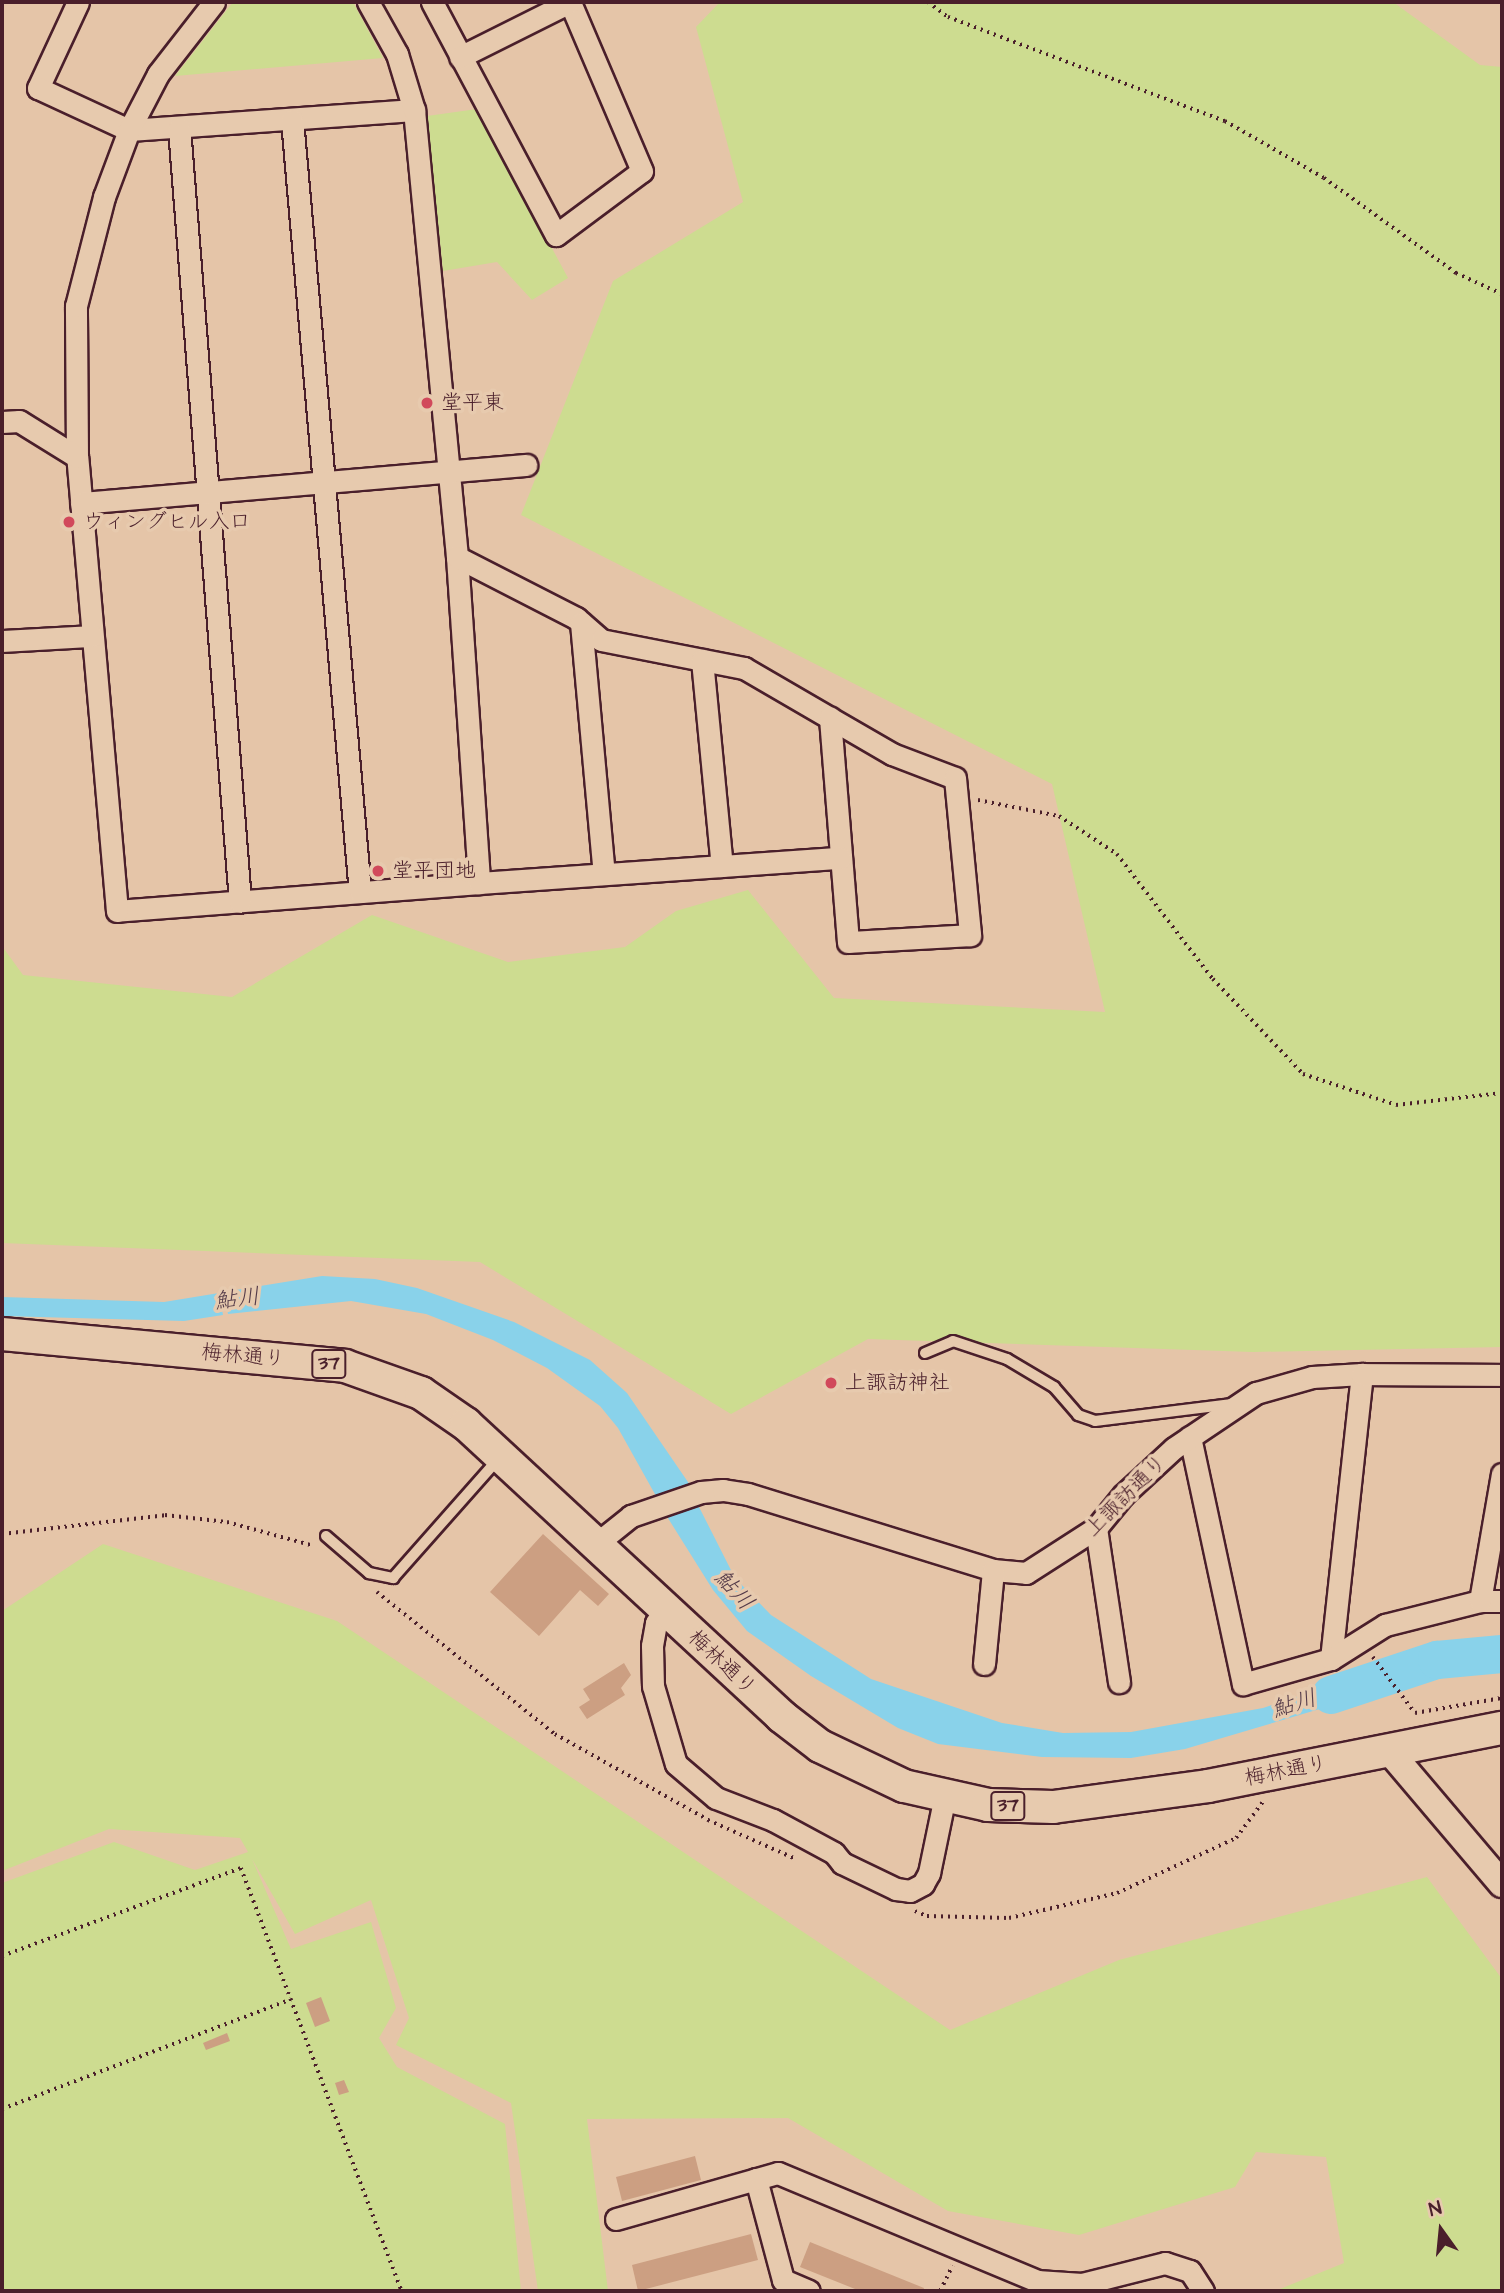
<!DOCTYPE html>
<meta charset="utf-8">
<style>
body{margin:0}
#map{position:relative;width:1504px;height:2293px;overflow:hidden;background:#e5c5a8;font-family:"Architects Daughter","Klee One",sans-serif}
div>[style]{position:absolute}
[style*='--x']{left:calc(var(--x)*1px);top:calc(var(--y)*1px);width:calc(var(--w)*1px);rotate:calc(var(--a)*1deg)}
.green>*{inset:0;background:#cddc90}
.water>*{inset:0;background:#89d2ea}
.river>*{height:38px;margin:-19px;padding:0 19px;transform-origin:19px;border-radius:19px;background:#89d2ea}
.building>*{inset:0;background:#cc9f82}
.path>*{height:3.5px;margin-top:-1.75px;transform-origin:0;background:repeating-linear-gradient(90deg,#4a1f2b 0 2px,transparent 0 7px)}
.roads{filter:drop-shadow(2px 0 #4a1f2b) drop-shadow(-2px 0 #4a1f2b) drop-shadow(0 2px #4a1f2b) drop-shadow(0 -2px #4a1f2b)}
.service>*{height:10px;margin:-5px;padding:0 5px;transform-origin:5px;border-radius:5px;background:#e7caae}
.minor>*{height:21px;margin:-10.5px;padding:0 10.5px;transform-origin:10.5px;border-radius:10.5px;background:#e7caae}
.tertiary>*{height:26px;margin:-13px;padding:0 13px;transform-origin:13px;border-radius:13px;background:#e7caae}
.primary>*{height:32px;margin:-16px;padding:0 16px;transform-origin:16px;border-radius:16px;background:#e7caae}
.dots>*{width:19px;height:19px;translate:-50% -50%;box-sizing:border-box;border:4px solid #e7caae;border-radius:50%}
span{translate:-50% -50%;white-space:nowrap;text-align:center;line-height:1.15;-webkit-text-stroke:7px #e7caae;paint-order:stroke}
.shield-label span{padding:2px 5px;background:#e7caae;border:2px solid;border-radius:5px;-webkit-text-stroke-width:0}
.shield-label{font-size:19px;color:#4a1f2b;font-weight:700}
.poi-label{font-size:21px;color:#4a1f2b}
.left{translate:0 -50%;text-align:left}
.street-label{font-size:21px;color:#4a1f2b}
.water-label{font-size:23px;color:#533a48;font-style:italic}
.frame{position:absolute;inset:0;border:4px solid #4a1f2b;pointer-events:none}
.north{position:absolute;left:1406px;top:2195px;width:70px;height:70px;-webkit-text-stroke:5px #e7caae;paint-order:stroke;rotate:345deg;font-size:19px;font-weight:700;line-height:28px;text-align:center;color:#4a1f2b}
.north::after{content:'';display:block;margin:auto;width:24px;height:32px;background:#4a1f2b;clip-path:polygon(50% 0,100% 100%,50% 72%,0 100%)}
</style>
<div id="map">
<div class="green">
<div style="clip-path:polygon(233px 2px,353px 2px,383px 58px,175px 76px)"></div>
<div style="clip-path:polygon(720px 2px,1393px 2px,1480px 65px,1502px 67px,1502px 1347px,1253px 1352px,868px 1339px,731px 1414px,480px 1262px,2px 1243px,2px 946px,23px 975px,232px 997px,372px 915px,508px 962px,625px 947px,676px 911px,748px 890px,834px 998px,1105px 1012px,1052px 784px,521px 515px,613px 281px,743px 202px,696px 27px)"></div>
<div style="clip-path:polygon(477px 109px,568px 278px,532px 300px,497px 262px,443px 271px,427px 116px)"></div>
<div style="clip-path:polygon(103px 1544px,337px 1621px,950px 2030px,1119px 1960px,1427px 1877px,1502px 1979px,1502px 2291px,1275px 2291px,1344px 2263px,1326px 2157px,1256px 2152px,1235px 2187px,1079px 2235px,948px 2211px,788px 2118px,587px 2119px,608px 2291px,538px 2291px,511px 2103px,396px 2045px,409px 2018px,371px 1900px,295px 1934px,252px 1859px,291px 1949px,371px 1922px,396px 2008px,379px 2038px,397px 2067px,505px 2124px,521px 2291px,2px 2291px,2px 1883px,114px 1842px,195px 1870px,248px 1852px,240px 1838px,109px 1829px,2px 1871px,2px 1611px)"></div>
</div>
<div class="water">
<div style="clip-path:polygon(322px 1276px,375px 1279px,417px 1288px,514px 1322px,590px 1360px,627px 1393px,690px 1485px,656px 1496px,618px 1428px,600px 1406px,547px 1368px,493px 1340px,426px 1314px,351px 1301px,228px 1314px,224px 1292px)"></div>
<div style="clip-path:polygon(219px 1293px,223px 1315px,184px 1321px,2px 1316px,2px 1297px,164px 1302px)"></div>
<div style="clip-path:polygon(698px 1505px,735px 1578px,771px 1615px,871px 1679px,1002px 1723px,1063px 1733px,1131px 1732px,1263px 1708px,1374px 1671px,1387px 1689px,1185px 1749px,1131px 1758px,1042px 1757px,938px 1744px,898px 1728px,811px 1676px,747px 1631px,713px 1590px,666px 1515px)"></div>
<div style="clip-path:polygon(1502px 1646px,1502px 1663px,1442px 1671px,1399px 1684px,1384px 1665px,1429px 1651px)"></div>
</div>
<div class="river">
<div style="--x:1331;--y:1695;--w:112;--a:-18.3"></div>
<div style="--x:1437;--y:1660;--w:65;--a:-5.3"></div>
</div>
<div class="building">
<div style="clip-path:polygon(543px 1534px,609px 1594px,598px 1606px,580px 1590px,539px 1636px,490px 1592px)"></div>
<div style="clip-path:polygon(624px 1663px,631px 1675px,621px 1688px,625px 1695px,587px 1719px,579px 1707px,590px 1700px,583px 1689px)"></div>
<div style="clip-path:polygon(321px 1997px,330px 2021px,315px 2027px,306px 2003px)"></div>
<div style="clip-path:polygon(227px 2033px,230px 2041px,206px 2050px,203px 2043px)"></div>
<div style="clip-path:polygon(344px 2080px,349px 2092px,339px 2095px,335px 2083px)"></div>
<div style="clip-path:polygon(695px 2156px,701px 2180px,622px 2201px,616px 2177px)"></div>
<div style="clip-path:polygon(751px 2234px,758px 2260px,638px 2291px,632px 2265px)"></div>
<div style="clip-path:polygon(810px 2242px,924px 2288px,923px 2291px,860px 2291px,800px 2267px)"></div>
</div>
<div class="path">
<div style="--x:928;--y:2;--w:25;--a:37"></div>
<div style="--x:948;--y:17;--w:296;--a:20.6"></div>
<div style="--x:1225;--y:121;--w:114;--a:29.9"></div>
<div style="--x:1324;--y:178;--w:163;--a:35.7"></div>
<div style="--x:1456;--y:273;--w:51;--a:24.5"></div>
<div style="--x:978;--y:800;--w:83;--a:11.2"></div>
<div style="--x:1059;--y:816;--w:69;--a:33.2"></div>
<div style="--x:1117;--y:854;--w:158;--a:52.5"></div>
<div style="--x:1213;--y:979;--w:131;--a:46.5"></div>
<div style="--x:1303;--y:1074;--w:98;--a:18.4"></div>
<div style="--x:1396;--y:1105;--w:107;--a:-6.5"></div>
<div style="--x:2;--y:1534;--w:164;--a:-6.6"></div>
<div style="--x:165;--y:1515;--w:62;--a:6.4"></div>
<div style="--x:227;--y:1522;--w:90;--a:15.4"></div>
<div style="--x:377;--y:1592;--w:228;--a:38.6"></div>
<div style="--x:555;--y:1734;--w:176;--a:29.3"></div>
<div style="--x:708;--y:1820;--w:96;--a:23.9"></div>
<div style="--x:1373;--y:1657;--w:70;--a:53.1"></div>
<div style="--x:1415;--y:1713;--w:88;--a:-9.8"></div>
<div style="--x:915;--y:1911;--w:13;--a:23"></div>
<div style="--x:927;--y:1916;--w:82;--a:1.4"></div>
<div style="--x:1009;--y:1918;--w:111;--a:-13"></div>
<div style="--x:1117;--y:1893;--w:131;--a:-24.8"></div>
<div style="--x:1236;--y:1838;--w:47;--a:-53.6"></div>
<div style="--x:2;--y:1956;--w:255;--a:-20.2"></div>
<div style="--x:241;--y:1868;--w:453;--a:69.2"></div>
<div style="--x:2;--y:2109;--w:309;--a:-20.8"></div>
<div style="--x:940;--y:2291;--w:28;--a:-64"></div>
</div>
<div class="roads">
<div class="service">
<div style="--x:925;--y:1353;--w:30;--a:-23"></div>
<div style="--x:953;--y:1341;--w:57;--a:18.4"></div>
<div style="--x:1007;--y:1359;--w:55;--a:30.8"></div>
<div style="--x:1054;--y:1387;--w:37;--a:49"></div>
<div style="--x:1078;--y:1415;--w:18;--a:19"></div>
<div style="--x:1095;--y:1421;--w:138;--a:-7.1"></div>
<div style="--x:326;--y:1536;--w:57;--a:40.7"></div>
<div style="--x:369;--y:1573;--w:25;--a:12"></div>
<div style="--x:393;--y:1578;--w:160;--a:-48.5"></div>
</div>
<div class="minor">
<div style="--x:78;--y:2;--w:95;--a:114.9"></div>
<div style="--x:38;--y:88;--w:100;--a:24.8"></div>
<div style="--x:129;--y:130;--w:286;--a:-4"></div>
<div style="--x:414;--y:110;--w:449;--a:84.5"></div>
<div style="--x:457;--y:557;--w:327;--a:86.1"></div>
<div style="--x:479;--y:883;--w:363;--a:175.6"></div>
<div style="--x:117;--y:911;--w:456;--a:-95"></div>
<div style="--x:77;--y:457;--w:151;--a:-90.4"></div>
<div style="--x:76;--y:306;--w:113;--a:-75.6"></div>
<div style="--x:104;--y:197;--w:72;--a:-69.5"></div>
<div style="--x:129;--y:130;--w:63;--a:-62.6"></div>
<div style="--x:158;--y:74;--w:91;--a:-52.1"></div>
<div style="--x:368;--y:2;--w:60;--a:60.9"></div>
<div style="--x:397;--y:54;--w:59;--a:73.1"></div>
<div style="--x:432;--y:2;--w:264;--a:62"></div>
<div style="--x:556;--y:235;--w:107;--a:-36.7"></div>
<div style="--x:642;--y:171;--w:184;--a:-113.1"></div>
<div style="--x:460;--y:57;--w:121;--a:-26.6"></div>
<div style="--x:292;--y:120;--w:775;--a:84.97"></div>
<div style="--x:179;--y:128;--w:776;--a:85.49"></div>
<div style="--x:2;--y:422;--w:17;--a:-3"></div>
<div style="--x:19;--y:421;--w:68;--a:31.8"></div>
<div style="--x:81;--y:503;--w:447;--a:-4.9"></div>
<div style="--x:457;--y:557;--w:134;--a:27.1"></div>
<div style="--x:576;--y:618;--w:33;--a:41"></div>
<div style="--x:601;--y:640;--w:146;--a:11.1"></div>
<div style="--x:744;--y:668;--w:99;--a:30.2"></div>
<div style="--x:830;--y:718;--w:72;--a:30.1"></div>
<div style="--x:892;--y:754;--w:67;--a:20.9"></div>
<div style="--x:955;--y:778;--w:158;--a:84.5"></div>
<div style="--x:970;--y:935;--w:122;--a:176.7"></div>
<div style="--x:848;--y:942;--w:225;--a:-94.6"></div>
<div style="--x:581;--y:623;--w:252;--a:84.8"></div>
<div style="--x:2;--y:641;--w:90;--a:-3.2"></div>
<div style="--x:702;--y:660;--w:207;--a:84.5"></div>
<div style="--x:479;--y:883;--w:362;--a:-4"></div>
<div style="--x:1190;--y:1437;--w:253;--a:77.9"></div>
<div style="--x:1243;--y:1684;--w:91;--a:-15.9"></div>
<div style="--x:1331;--y:1659;--w:287;--a:-83.8"></div>
<div style="--x:1096;--y:1528;--w:156;--a:81.5"></div>
<div style="--x:596;--y:1544;--w:45;--a:-38.7"></div>
<div style="--x:631;--y:1516;--w:74;--a:-18.9"></div>
<div style="--x:701;--y:1492;--w:22;--a:-5"></div>
<div style="--x:723;--y:1490;--w:25;--a:9"></div>
<div style="--x:748;--y:1494;--w:257;--a:17.2"></div>
<div style="--x:993;--y:1570;--w:33;--a:5"></div>
<div style="--x:1026;--y:1573;--w:83;--a:-32.7"></div>
<div style="--x:1096;--y:1528;--w:43;--a:-50.7"></div>
<div style="--x:1123;--y:1495;--w:69;--a:-42.7"></div>
<div style="--x:1174;--y:1448;--w:99;--a:-33.9"></div>
<div style="--x:1256;--y:1393;--w:58;--a:-15.9"></div>
<div style="--x:1312;--y:1377;--w:50;--a:-3.4"></div>
<div style="--x:1362;--y:1374;--w:140;--a:0.4"></div>
<div style="--x:1480;--y:1601;--w:22;--a:0"></div>
<div style="--x:665;--y:1610;--w:16;--a:125"></div>
<div style="--x:656;--y:1623;--w:23;--a:100"></div>
<div style="--x:652;--y:1646;--w:40;--a:88.6"></div>
<div style="--x:653;--y:1686;--w:81;--a:73.6"></div>
<div style="--x:676;--y:1764;--w:52;--a:40.4"></div>
<div style="--x:716;--y:1798;--w:61;--a:21.1"></div>
<div style="--x:773;--y:1820;--w:69;--a:28.4"></div>
<div style="--x:834;--y:1853;--w:13;--a:51"></div>
<div style="--x:842;--y:1863;--w:60;--a:25.7"></div>
<div style="--x:896;--y:1889;--w:14;--a:8"></div>
<div style="--x:910;--y:1891;--w:15;--a:-28"></div>
<div style="--x:923;--y:1884;--w:13;--a:-61"></div>
<div style="--x:929;--y:1873;--w:79;--a:-78.3"></div>
<div style="--x:1331;--y:1659;--w:64;--a:-32.2"></div>
<div style="--x:1385;--y:1625;--w:98;--a:-14.2"></div>
<div style="--x:1480;--y:1601;--w:129;--a:-80.2"></div>
<div style="--x:984;--y:1664;--w:94;--a:-84.5"></div>
<div style="--x:756;--y:2179;--w:105;--a:75"></div>
<div style="--x:783;--y:2280;--w:28;--a:23"></div>
<div style="--x:616;--y:2219;--w:168;--a:-15.9"></div>
<div style="--x:778;--y:2173;--w:281;--a:22.6"></div>
<div style="--x:1037;--y:2281;--w:45;--a:3.8"></div>
<div style="--x:1082;--y:2284;--w:86;--a:-14.2"></div>
<div style="--x:1165;--y:2263;--w:26;--a:18"></div>
<div style="--x:1190;--y:2271;--w:24;--a:57"></div>
</div>
<div class="tertiary">
<div style="--x:1390;--y:1752;--w:173;--a:49.7"></div>
</div>
<div class="primary">
<div style="--x:2;--y:1334;--w:344;--a:5.3"></div>
<div style="--x:345;--y:1366;--w:81;--a:19.6"></div>
<div style="--x:421;--y:1393;--w:55;--a:34.6"></div>
<div style="--x:466;--y:1424;--w:430;--a:42.8"></div>
<div style="--x:781;--y:1716;--w:49;--a:37.6"></div>
<div style="--x:820;--y:1746;--w:93;--a:25.5"></div>
<div style="--x:904;--y:1786;--w:86;--a:12.7"></div>
<div style="--x:988;--y:1805;--w:65;--a:1.8"></div>
<div style="--x:1053;--y:1807;--w:156;--a:-7.7"></div>
<div style="--x:1208;--y:1786;--w:300;--a:-11.2"></div>
</div>
</div>
<div class="dots">
<div style="left:427px;top:403px;background:#d1495b"></div>
<div style="left:69px;top:522px;background:#d1495b"></div>
<div style="left:378px;top:871px;background:#d1495b"></div>
<div style="left:831px;top:1383px;background:#d1495b"></div>
</div>
<div class="shield-label">
<span style="left:329px;top:1364px">37</span>
<span style="left:1008px;top:1806px">37</span>
</div>
<div class="poi-label">
<span class="left" style="left:441px;top:403px">堂平東</span>
<span class="left" style="left:83px;top:522px">ウィングヒル入口</span>
<span class="left" style="left:392px;top:871px">堂平団地</span>
<span class="left" style="left:845px;top:1383px">上諏訪神社</span>
</div>
<div class="street-label">
<span style="left:243px;top:1356px;rotate:5deg">梅林通り</span>
<span style="left:1126px;top:1496px;rotate:-45deg">上諏訪通り</span>
<span style="left:722px;top:1663px;rotate:43deg">梅林通り</span>
<span style="left:1286px;top:1771px;rotate:-11deg">梅林通り</span>
</div>
<div class="water-label">
<span style="left:237px;top:1299px;rotate:-7deg">鮎川</span>
<span style="left:734px;top:1590px;rotate:48deg">鮎川</span>
<span style="left:1294px;top:1704px;rotate:-17deg">鮎川</span>
</div>
<div class="frame"></div>
<div class="north">N</div>
</div>
